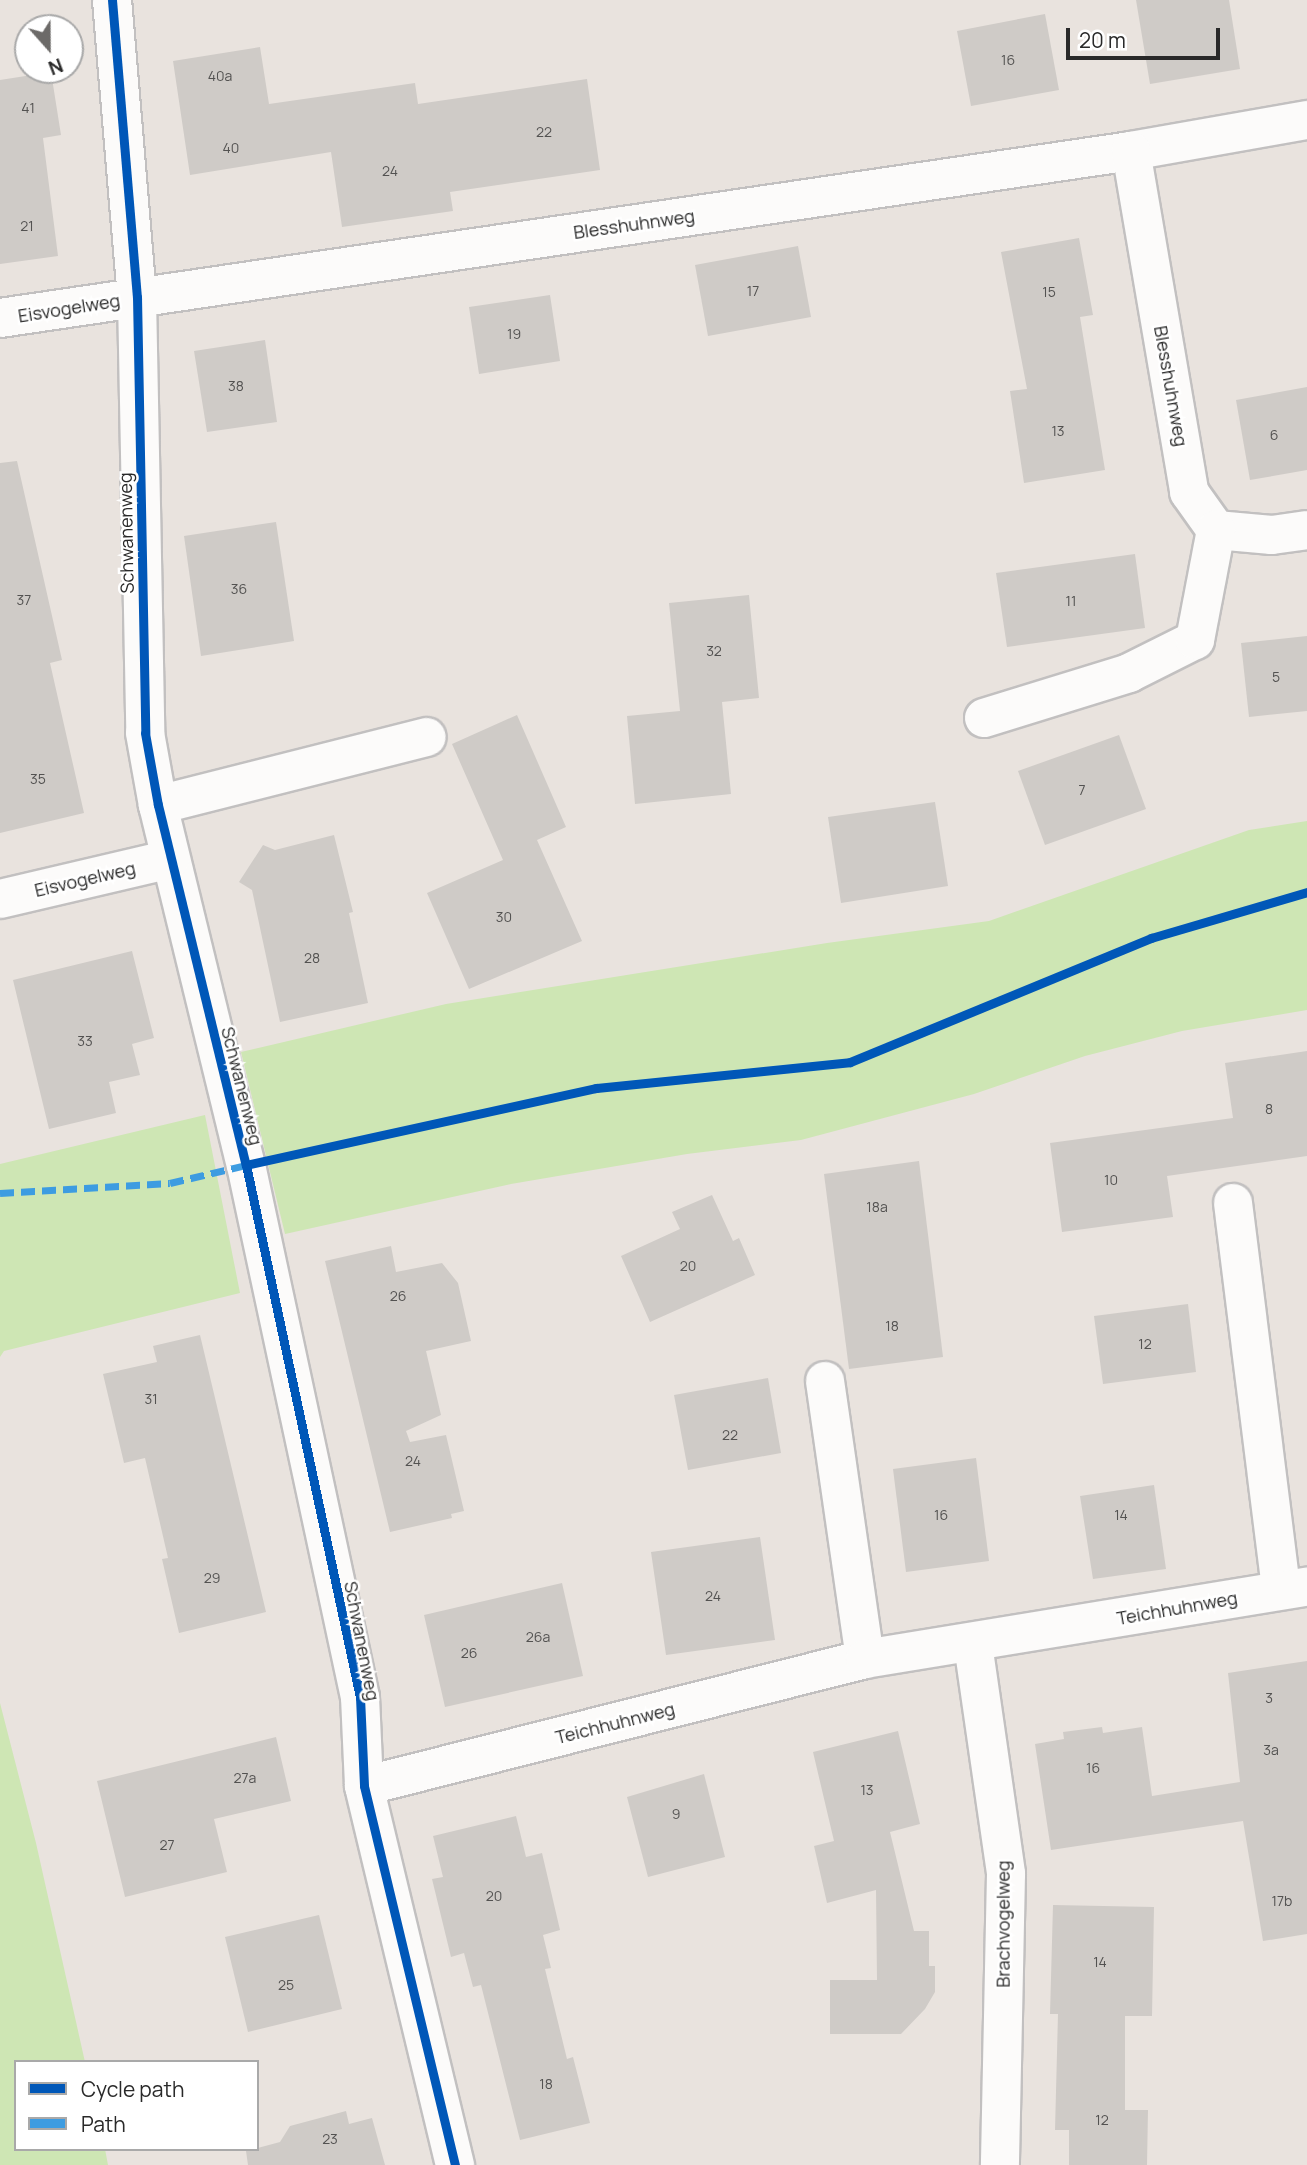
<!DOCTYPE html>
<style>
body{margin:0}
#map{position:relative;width:1307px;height:2165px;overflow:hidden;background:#e9e3de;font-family:Manrope,sans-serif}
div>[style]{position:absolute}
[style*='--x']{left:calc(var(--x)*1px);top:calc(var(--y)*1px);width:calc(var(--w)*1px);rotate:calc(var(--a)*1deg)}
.green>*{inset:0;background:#cee6b4}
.building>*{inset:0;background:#cfcbc7}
.roads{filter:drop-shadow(2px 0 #c2c0c0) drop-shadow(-2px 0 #c2c0c0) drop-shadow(0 2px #c2c0c0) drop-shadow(0 -2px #c2c0c0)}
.minor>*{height:38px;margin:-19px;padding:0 19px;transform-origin:19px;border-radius:19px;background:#fcfbfa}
.quiet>*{height:7px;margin-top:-3.5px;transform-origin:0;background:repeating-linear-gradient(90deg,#3d9ce1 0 14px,transparent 0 21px)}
.cycleway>*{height:9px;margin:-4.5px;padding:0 4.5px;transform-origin:4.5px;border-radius:4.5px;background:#0057b8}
span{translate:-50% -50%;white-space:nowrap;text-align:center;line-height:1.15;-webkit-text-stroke:5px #fff;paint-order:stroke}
.number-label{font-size:14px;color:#535251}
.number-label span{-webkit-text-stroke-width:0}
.street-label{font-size:18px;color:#292929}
.legend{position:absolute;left:14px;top:2060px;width:245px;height:91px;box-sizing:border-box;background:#fff;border:2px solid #a9a9a9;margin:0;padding:9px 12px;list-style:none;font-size:21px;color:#292929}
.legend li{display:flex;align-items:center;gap:14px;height:35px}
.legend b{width:35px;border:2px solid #a9a9a9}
.north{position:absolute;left:14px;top:14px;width:70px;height:70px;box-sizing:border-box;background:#fff;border:2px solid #a9a9a9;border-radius:50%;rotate:159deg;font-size:19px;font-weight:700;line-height:28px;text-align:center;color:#292929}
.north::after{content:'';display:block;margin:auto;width:24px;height:32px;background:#6c6a68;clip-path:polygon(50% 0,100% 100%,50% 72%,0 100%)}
.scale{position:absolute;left:1066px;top:28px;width:154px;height:32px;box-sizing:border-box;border:4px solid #292929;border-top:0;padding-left:9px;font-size:21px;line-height:24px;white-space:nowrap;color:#292929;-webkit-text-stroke:5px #fff;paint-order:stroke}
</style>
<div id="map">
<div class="green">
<div style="clip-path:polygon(1307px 821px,1307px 1010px,1182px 1031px,1085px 1056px,974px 1094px,801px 1140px,687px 1154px,511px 1184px,285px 1234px,241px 1052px,446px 1004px,827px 943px,989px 921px,1249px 830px)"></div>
<div style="clip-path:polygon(205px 1115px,240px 1293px,4px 1351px,0 1357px,0 1164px)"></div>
<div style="clip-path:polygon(0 1703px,36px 1843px,85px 2062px,16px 2062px,16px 2149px,105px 2149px,108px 2165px,0 2165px)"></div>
</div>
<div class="building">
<div style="clip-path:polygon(1136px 0,1229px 0,1240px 69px,1150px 84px)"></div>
<div style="clip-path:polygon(1045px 14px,1059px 90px,971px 106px,957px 31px)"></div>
<div style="clip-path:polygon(260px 47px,269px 104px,415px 83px,418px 104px,587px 79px,600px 170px,450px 192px,453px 211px,342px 227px,331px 152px,190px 175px,173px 61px)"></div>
<div style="clip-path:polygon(51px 72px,61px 135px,43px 138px,58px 256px,0 264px,0 80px)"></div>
<div style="clip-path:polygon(1079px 238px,1093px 315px,1080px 317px,1105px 470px,1024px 483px,1010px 391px,1027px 389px,1001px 252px)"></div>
<div style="clip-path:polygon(798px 246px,811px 317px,708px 336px,695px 265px)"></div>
<div style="clip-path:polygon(550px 295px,560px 361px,479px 374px,469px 307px)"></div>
<div style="clip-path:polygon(265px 340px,277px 422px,207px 432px,194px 351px)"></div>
<div style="clip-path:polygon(1307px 387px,1307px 470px,1250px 480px,1236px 400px)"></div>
<div style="clip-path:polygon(17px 461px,62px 660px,50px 663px,84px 813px,0 833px,0 463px)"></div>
<div style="clip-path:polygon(276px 522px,294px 641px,201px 656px,184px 536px)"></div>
<div style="clip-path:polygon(1135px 554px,1145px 628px,1007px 647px,996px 573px)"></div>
<div style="clip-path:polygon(749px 595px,759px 698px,722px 702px,731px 794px,635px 804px,627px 716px,680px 711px,669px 603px)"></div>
<div style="clip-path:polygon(1307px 636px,1307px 711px,1249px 717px,1241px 643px)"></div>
<div style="clip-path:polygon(517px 715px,566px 827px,537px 840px,582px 941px,469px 989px,427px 893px,503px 860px,452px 744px)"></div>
<div style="clip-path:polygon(1119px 735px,1146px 809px,1045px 845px,1018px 771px)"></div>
<div style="clip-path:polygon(935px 802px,948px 886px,841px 903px,828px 817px)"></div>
<div style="clip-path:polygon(334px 835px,353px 912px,349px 913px,368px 1003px,280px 1022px,252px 890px,239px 882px,263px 845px,275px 850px)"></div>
<div style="clip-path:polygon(132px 951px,154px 1038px,132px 1044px,140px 1075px,109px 1082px,116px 1113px,49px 1129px,13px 980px)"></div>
<div style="clip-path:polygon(1307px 1051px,1307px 1156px,1167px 1176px,1173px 1217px,1062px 1232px,1050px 1143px,1233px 1118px,1225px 1063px)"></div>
<div style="clip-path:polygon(919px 1161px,943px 1357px,849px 1369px,824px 1174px)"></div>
<div style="clip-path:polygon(712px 1195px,733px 1241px,739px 1238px,755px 1275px,650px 1322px,621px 1256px,680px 1229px,672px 1212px)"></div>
<div style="clip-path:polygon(391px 1246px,396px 1272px,442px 1263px,458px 1283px,471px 1341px,426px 1351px,441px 1415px,406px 1431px,410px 1442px,446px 1435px,464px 1511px,451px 1514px,452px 1518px,390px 1532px,325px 1261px)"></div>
<div style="clip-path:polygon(1188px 1304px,1196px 1372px,1103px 1384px,1094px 1316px)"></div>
<div style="clip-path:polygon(200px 1335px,266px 1612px,179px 1633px,162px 1559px,168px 1558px,145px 1458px,124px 1463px,103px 1374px,157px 1362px,153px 1346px)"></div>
<div style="clip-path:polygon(768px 1378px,781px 1453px,688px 1470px,674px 1395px)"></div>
<div style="clip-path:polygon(976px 1458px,989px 1561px,906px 1572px,893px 1469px)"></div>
<div style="clip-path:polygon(1154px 1485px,1166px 1569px,1093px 1579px,1080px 1496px)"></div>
<div style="clip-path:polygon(760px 1537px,775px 1640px,666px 1655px,651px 1552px)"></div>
<div style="clip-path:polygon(562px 1583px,583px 1676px,445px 1707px,424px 1615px)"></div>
<div style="clip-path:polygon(1307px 1661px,1307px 1934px,1263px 1941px,1243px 1821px,1051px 1850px,1035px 1744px,1064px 1739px,1063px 1732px,1102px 1727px,1103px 1733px,1142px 1727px,1152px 1796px,1240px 1782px,1228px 1673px)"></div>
<div style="clip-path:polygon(898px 1731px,920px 1824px,890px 1832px,914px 1931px,929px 1931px,929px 1966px,935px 1966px,935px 1992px,925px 2009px,901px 2034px,830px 2034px,830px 1980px,877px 1980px,876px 1890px,827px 1903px,814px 1846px,834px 1841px,813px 1752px)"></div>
<div style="clip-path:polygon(276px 1737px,291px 1801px,214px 1819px,227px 1872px,125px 1897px,97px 1781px)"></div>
<div style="clip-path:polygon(704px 1774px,725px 1857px,648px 1877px,627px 1797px)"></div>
<div style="clip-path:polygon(516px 1816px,526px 1857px,542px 1853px,560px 1930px,543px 1935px,551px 1968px,545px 1969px,567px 2059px,573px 2057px,590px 2123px,520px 2140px,481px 1985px,473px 1987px,464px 1953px,451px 1957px,432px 1879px,443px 1877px,433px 1836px)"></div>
<div style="clip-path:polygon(1053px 1905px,1154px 1907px,1152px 2016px,1125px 2016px,1125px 2110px,1148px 2110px,1147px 2165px,1069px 2165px,1069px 2130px,1055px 2130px,1058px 2014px,1050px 2014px)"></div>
<div style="clip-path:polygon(319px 1915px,342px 2009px,248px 2032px,225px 1937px)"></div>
<div style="clip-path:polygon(346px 2111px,349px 2124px,372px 2118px,385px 2165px,248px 2165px,246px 2151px,280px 2142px,290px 2126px)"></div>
</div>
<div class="roads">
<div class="minor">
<div style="--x:112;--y:0;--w:298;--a:85.2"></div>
<div style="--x:137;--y:297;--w:436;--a:88.9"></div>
<div style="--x:145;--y:733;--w:73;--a:79.8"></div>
<div style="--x:158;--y:805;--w:371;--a:76.3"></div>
<div style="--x:246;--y:1165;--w:544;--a:77.91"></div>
<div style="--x:360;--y:1697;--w:89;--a:87.4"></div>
<div style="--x:364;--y:1786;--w:390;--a:76.5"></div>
<div style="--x:1131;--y:151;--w:179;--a:-10"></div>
<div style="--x:0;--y:318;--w:1143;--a:-8.4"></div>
<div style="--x:1131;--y:151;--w:346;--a:80.3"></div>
<div style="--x:1189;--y:492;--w:47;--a:54.6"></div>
<div style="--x:1216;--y:530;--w:56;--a:5.1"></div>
<div style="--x:1272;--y:535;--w:35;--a:-8"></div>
<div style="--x:984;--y:718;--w:152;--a:-17.2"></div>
<div style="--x:1129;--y:673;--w:74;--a:-26.6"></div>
<div style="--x:1195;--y:640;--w:112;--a:-79.2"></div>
<div style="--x:158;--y:805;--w:277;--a:-14.2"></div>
<div style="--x:0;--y:899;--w:175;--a:-13.2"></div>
<div style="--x:1233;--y:1203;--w:389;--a:82.9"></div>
<div style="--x:825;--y:1381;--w:281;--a:81.8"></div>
<div style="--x:973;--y:1644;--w:232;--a:81.8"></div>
<div style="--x:1006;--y:1874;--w:291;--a:91.2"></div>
<div style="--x:364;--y:1786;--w:517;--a:-14.22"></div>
<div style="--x:865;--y:1659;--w:448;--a:-9.3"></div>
</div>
</div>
<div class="quiet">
<div style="--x:0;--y:1193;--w:170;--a:-3.4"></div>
<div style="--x:170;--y:1183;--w:78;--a:-13.3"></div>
</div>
<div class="cycleway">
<div style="--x:112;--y:0;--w:298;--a:85.2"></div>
<div style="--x:137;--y:297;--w:436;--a:88.9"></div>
<div style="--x:145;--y:733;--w:73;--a:79.8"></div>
<div style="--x:158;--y:805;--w:371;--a:76.3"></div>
<div style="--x:246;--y:1165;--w:544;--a:77.91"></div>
<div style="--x:360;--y:1697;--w:89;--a:87.4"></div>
<div style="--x:364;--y:1786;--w:390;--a:76.5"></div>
<div style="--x:246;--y:1165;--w:358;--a:-12.4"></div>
<div style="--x:596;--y:1088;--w:255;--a:-5.8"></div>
<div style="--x:850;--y:1062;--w:326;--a:-22.4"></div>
<div style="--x:1151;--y:938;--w:163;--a:-16.4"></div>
</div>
<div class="number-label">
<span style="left:1008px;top:60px">16</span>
<span style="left:220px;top:76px">40a</span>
<span style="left:28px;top:108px">41</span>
<span style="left:544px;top:132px">22</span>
<span style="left:231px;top:148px">40</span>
<span style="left:390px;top:171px">24</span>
<span style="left:27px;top:226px">21</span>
<span style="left:753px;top:291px">17</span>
<span style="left:1049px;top:292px">15</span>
<span style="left:514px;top:334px">19</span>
<span style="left:236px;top:386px">38</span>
<span style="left:1058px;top:431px">13</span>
<span style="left:1274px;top:435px">6</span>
<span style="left:239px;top:589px">36</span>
<span style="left:24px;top:600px">37</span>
<span style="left:1071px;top:601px">11</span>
<span style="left:714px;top:651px">32</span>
<span style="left:1276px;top:677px">5</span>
<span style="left:38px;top:779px">35</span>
<span style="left:1082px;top:790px">7</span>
<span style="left:504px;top:917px">30</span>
<span style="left:312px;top:958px">28</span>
<span style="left:85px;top:1041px">33</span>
<span style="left:1269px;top:1109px">8</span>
<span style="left:1111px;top:1180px">10</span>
<span style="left:877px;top:1207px">18a</span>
<span style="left:688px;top:1266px">20</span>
<span style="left:398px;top:1296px">26</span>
<span style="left:892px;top:1326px">18</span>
<span style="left:1145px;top:1344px">12</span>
<span style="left:151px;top:1399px">31</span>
<span style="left:730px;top:1435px">22</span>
<span style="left:413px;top:1461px">24</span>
<span style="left:941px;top:1515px">16</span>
<span style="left:1121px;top:1515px">14</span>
<span style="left:212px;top:1578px">29</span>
<span style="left:713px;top:1596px">24</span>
<span style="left:538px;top:1637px">26a</span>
<span style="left:469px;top:1653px">26</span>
<span style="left:1269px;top:1698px">3</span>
<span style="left:1271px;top:1750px">3a</span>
<span style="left:1093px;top:1768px">16</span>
<span style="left:245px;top:1778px">27a</span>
<span style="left:867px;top:1790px">13</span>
<span style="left:676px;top:1814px">9</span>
<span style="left:167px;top:1845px">27</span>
<span style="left:494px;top:1896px">20</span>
<span style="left:1282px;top:1901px">17b</span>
<span style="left:1100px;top:1962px">14</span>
<span style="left:286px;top:1985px">25</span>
<span style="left:546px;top:2084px">18</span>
<span style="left:1102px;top:2120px">12</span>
<span style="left:330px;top:2139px">23</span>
</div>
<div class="street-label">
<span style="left:634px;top:224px;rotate:-8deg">Blesshuhnweg</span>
<span style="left:69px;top:308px;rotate:-9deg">Eisvogelweg</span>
<span style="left:1171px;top:386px;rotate:80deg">Blesshuhnweg</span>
<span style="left:126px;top:533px;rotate:-91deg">Schwanenweg</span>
<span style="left:85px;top:879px;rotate:-13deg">Eisvogelweg</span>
<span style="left:242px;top:1086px;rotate:76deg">Schwanenweg</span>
<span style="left:1177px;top:1608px;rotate:-10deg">Teichhuhnweg</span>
<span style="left:362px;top:1641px;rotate:79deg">Schwanenweg</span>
<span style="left:615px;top:1723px;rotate:-14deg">Teichhuhnweg</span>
<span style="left:1003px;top:1924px;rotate:-90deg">Brachvogelweg</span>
</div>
<ul class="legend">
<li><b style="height:9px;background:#0057b8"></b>Cycle path</li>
<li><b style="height:9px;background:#3d9ce1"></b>Path</li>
</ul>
<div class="north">N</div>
<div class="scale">20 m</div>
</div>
